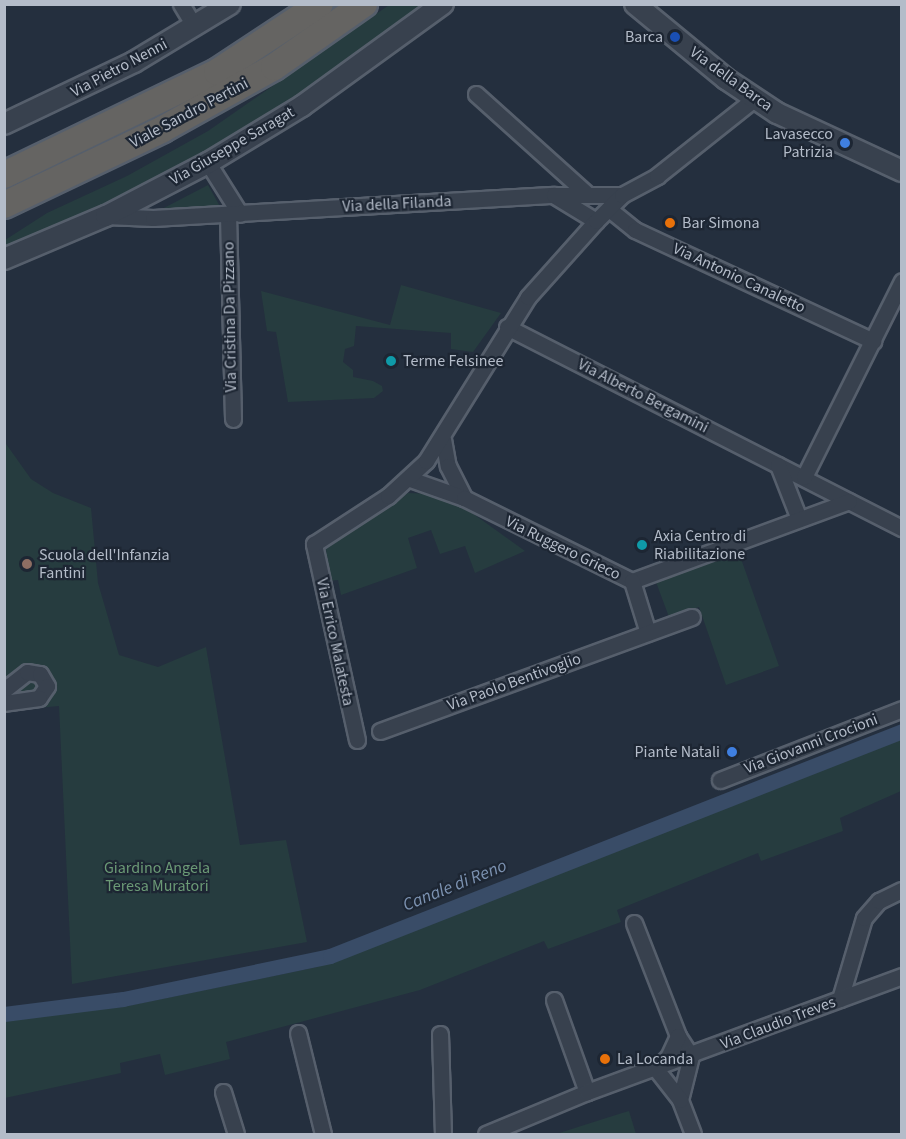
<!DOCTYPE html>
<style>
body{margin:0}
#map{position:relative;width:906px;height:1139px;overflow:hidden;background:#242f3e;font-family:"Source Sans 3",sans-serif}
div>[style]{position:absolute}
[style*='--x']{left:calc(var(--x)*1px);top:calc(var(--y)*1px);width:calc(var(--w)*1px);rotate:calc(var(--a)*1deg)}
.green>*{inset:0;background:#263c3f}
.canal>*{height:15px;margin:-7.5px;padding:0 7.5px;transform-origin:7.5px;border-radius:7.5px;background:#394c67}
.roads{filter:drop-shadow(2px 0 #565f6c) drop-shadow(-2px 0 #565f6c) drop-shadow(0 2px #565f6c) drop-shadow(0 -2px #565f6c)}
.minor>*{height:15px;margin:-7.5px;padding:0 7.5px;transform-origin:7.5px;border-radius:7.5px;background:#38414e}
.tertiary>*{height:20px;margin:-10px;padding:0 10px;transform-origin:10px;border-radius:10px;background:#38414e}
.trunk>*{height:26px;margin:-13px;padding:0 13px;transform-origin:13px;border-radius:13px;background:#656462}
.dots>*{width:16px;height:16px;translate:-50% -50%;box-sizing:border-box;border:3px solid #1d2633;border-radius:50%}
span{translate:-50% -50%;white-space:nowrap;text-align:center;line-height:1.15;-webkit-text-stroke:4.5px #1d2633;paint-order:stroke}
.poi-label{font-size:16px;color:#b4bcc9}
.right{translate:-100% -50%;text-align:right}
.left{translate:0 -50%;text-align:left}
.street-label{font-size:16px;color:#b4bcc9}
.park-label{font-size:16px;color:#6b9a76}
.water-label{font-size:18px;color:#7c92b1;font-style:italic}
.frame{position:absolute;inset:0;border:6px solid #b4bcc9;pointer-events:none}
</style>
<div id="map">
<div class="green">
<div style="clip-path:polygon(389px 5px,432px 5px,305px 97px,145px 191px,5px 254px,5px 240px,47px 213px,127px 176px,208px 131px)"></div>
<div style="clip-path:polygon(208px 185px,222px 210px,160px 215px,160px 210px)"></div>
<div style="clip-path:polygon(401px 285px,501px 313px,473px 352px,451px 349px,451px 333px,356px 326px,354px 346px,345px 349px,343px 362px,353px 370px,353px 377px,373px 381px,382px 386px,383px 391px,374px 398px,288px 402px,276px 332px,267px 331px,261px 291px,390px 325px)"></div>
<div style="clip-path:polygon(4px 441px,31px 479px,53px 493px,91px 508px,98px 583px,119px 655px,158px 667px,206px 647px,240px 845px,286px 840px,307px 942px,72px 984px,59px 706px,5px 711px)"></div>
<div style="clip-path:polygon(408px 493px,437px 494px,461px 505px,525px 551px,475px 573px,465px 546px,440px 554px,431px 530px,408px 538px,417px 568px,341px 595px,338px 580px,329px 581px,326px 549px)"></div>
<div style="clip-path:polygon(739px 553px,779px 666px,726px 685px,699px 607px,669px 617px,656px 582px)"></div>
<div style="clip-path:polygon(901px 736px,901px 791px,840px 818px,843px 831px,761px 861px,758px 853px,617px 910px,621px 922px,548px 949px,544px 941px,420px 990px,226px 1042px,230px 1059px,165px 1075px,160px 1054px,120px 1063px,121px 1073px,5px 1098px,5px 1019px,122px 1007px,317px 967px)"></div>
<div style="clip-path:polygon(629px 1111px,636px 1134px,556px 1134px,622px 1113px)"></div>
</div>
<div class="canal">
<div style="--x:4;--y:1014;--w:120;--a:-7.2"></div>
<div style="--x:123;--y:999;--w:211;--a:-11.7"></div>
<div style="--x:330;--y:956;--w:615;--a:-21.47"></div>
</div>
<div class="roads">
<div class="minor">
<div style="--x:181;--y:4;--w:26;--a:59"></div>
<div style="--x:476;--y:94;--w:151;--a:42"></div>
<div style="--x:208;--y:163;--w:60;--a:57.9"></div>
<div style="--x:555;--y:196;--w:48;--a:31.4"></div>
<div style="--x:609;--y:209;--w:33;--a:39"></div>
<div style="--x:635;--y:230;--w:263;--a:25"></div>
<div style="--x:228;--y:214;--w:205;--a:88.6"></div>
<div style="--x:106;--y:216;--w:47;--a:2.4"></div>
<div style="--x:153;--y:218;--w:402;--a:-3.3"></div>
<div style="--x:554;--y:195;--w:68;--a:0"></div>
<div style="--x:507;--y:327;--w:443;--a:27"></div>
<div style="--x:443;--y:439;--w:27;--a:80"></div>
<div style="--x:448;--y:466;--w:36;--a:63"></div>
<div style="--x:778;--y:465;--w:58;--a:68.7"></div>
<div style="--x:804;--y:477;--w:219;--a:-63.4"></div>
<div style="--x:410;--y:479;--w:57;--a:19.4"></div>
<div style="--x:464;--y:498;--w:187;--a:26.3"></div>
<div style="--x:632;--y:581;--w:231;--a:-20.2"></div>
<div style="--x:632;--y:581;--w:54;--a:72.9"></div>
<div style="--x:4;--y:690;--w:29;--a:-38"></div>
<div style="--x:27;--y:672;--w:13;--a:9"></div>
<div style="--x:40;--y:674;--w:14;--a:60"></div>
<div style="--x:47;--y:686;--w:14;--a:124"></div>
<div style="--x:39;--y:698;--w:35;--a:172"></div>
<div style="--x:380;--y:731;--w:332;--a:-20.1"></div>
<div style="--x:357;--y:740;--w:201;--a:-102.4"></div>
<div style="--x:314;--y:544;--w:88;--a:-33"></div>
<div style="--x:388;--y:496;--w:52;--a:-42.6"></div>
<div style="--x:426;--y:461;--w:193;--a:-58.1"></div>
<div style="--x:528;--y:297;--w:102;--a:-48.2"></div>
<div style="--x:596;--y:221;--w:37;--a:-45"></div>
<div style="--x:622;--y:195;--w:40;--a:-28"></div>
<div style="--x:657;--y:176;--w:124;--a:-38.4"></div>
<div style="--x:720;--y:780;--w:195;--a:-21.3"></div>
<div style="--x:634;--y:923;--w:121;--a:68.7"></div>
<div style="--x:678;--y:1036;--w:24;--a:57"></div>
<div style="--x:691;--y:1056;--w:45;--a:104"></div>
<div style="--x:680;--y:1100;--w:36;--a:69"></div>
<div style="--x:840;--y:999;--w:84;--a:-73.5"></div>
<div style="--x:864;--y:918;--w:23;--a:-49"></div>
<div style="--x:879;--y:901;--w:25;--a:-26"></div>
<div style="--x:554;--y:1000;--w:98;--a:70.3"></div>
<div style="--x:298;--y:1033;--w:104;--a:76.1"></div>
<div style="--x:440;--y:1034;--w:100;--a:88.3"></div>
<div style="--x:678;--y:1036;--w:23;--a:115"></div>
<div style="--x:668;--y:1057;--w:17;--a:135"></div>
<div style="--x:656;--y:1069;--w:39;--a:52"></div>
<div style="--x:223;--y:1092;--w:44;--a:72.8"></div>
<div style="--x:486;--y:1134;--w:109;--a:-22.6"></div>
<div style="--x:587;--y:1092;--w:336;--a:-20.2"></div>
</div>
<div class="tertiary">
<div style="--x:635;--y:4;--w:118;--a:39.5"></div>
<div style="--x:726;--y:79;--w:61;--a:33.7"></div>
<div style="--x:777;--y:113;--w:138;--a:24.9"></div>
<div style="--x:4;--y:124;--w:144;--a:-25.5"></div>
<div style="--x:134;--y:62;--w:112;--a:-31.1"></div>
<div style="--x:4;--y:259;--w:111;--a:-22.9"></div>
<div style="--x:106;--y:216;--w:115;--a:-27.5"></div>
<div style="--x:208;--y:163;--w:110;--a:-31.2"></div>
<div style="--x:302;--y:106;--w:174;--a:-35.9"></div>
</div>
<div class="trunk">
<div style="--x:4;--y:175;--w:237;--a:-25.8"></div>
<div style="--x:217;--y:72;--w:123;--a:-33.4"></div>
<div style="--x:4;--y:205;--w:176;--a:-25.5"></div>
<div style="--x:163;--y:129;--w:127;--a:-29.2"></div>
<div style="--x:274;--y:67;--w:110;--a:-35"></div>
</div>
</div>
<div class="dots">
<div style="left:675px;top:37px;background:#1a4fb4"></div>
<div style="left:845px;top:143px;background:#3f7fe0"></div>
<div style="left:670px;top:223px;background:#e8710a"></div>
<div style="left:391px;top:361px;background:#0f9aa8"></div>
<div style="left:642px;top:545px;background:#0f9aa8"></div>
<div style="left:27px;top:564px;background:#8d6e63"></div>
<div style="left:732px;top:752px;background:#3f7fe0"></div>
<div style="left:605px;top:1059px;background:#e8710a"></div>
</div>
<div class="poi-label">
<span class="right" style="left:663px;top:37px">Barca</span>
<span class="right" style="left:833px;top:143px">Lavasecco<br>Patrizia</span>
<span class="left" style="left:682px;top:223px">Bar Simona</span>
<span class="left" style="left:403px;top:361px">Terme Felsinee</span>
<span class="left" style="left:654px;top:545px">Axia Centro di<br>Riabilitazione</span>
<span class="left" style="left:39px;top:564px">Scuola dell'Infanzia<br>Fantini</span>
<span class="right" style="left:720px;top:752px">Piante Natali</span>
<span class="left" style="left:617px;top:1059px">La Locanda</span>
</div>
<div class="street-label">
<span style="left:119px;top:68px;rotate:-28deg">Via Pietro Nenni</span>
<span style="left:731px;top:79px;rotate:36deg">Via della Barca</span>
<span style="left:189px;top:113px;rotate:-28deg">Viale Sandro Pertini</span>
<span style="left:232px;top:146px;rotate:-30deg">Via Giuseppe Saragat</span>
<span style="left:397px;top:204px;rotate:-3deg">Via della Filanda</span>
<span style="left:739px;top:278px;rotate:25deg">Via Antonio Canaletto</span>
<span style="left:230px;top:317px;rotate:-91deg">Via Cristina Da Pizzano</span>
<span style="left:643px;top:396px;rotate:27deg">Via Alberto Bergamini</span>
<span style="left:563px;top:548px;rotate:26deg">Via Ruggero Grieco</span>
<span style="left:335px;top:642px;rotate:78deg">Via Errico Malatesta</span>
<span style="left:514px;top:682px;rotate:-20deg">Via Paolo Bentivoglio</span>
<span style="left:811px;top:744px;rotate:-21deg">Via Giovanni Crocioni</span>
<span style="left:778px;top:1023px;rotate:-21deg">Via Claudio Treves</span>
</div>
<div class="park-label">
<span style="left:157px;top:877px">Giardino Angela<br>Teresa Muratori</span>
</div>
<div class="water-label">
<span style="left:455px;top:886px;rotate:-22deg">Canale di Reno</span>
</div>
<div class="frame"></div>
</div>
